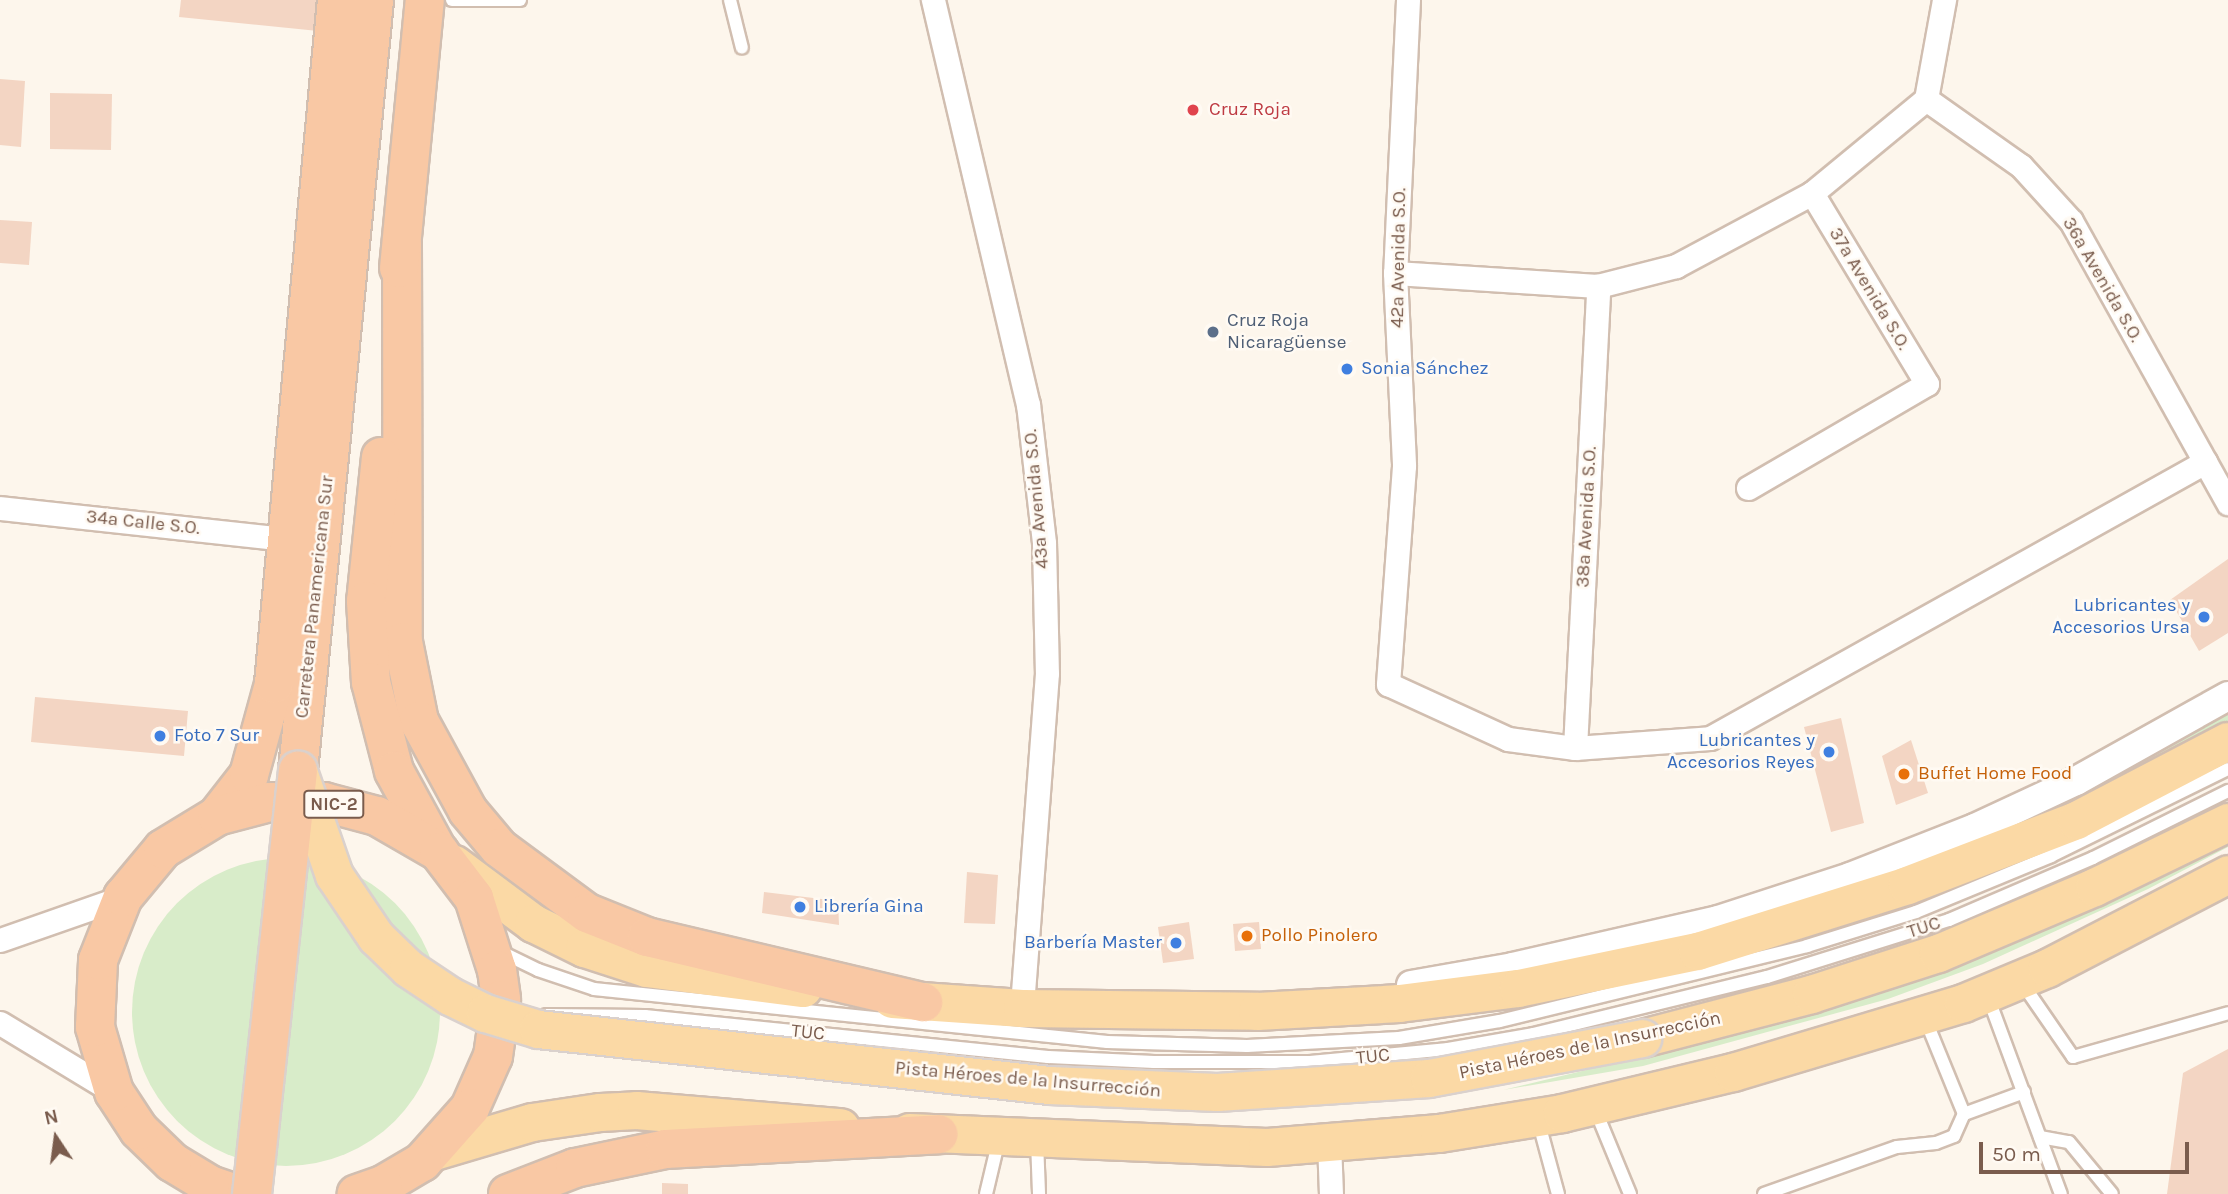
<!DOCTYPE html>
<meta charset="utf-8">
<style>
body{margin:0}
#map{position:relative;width:2228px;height:1194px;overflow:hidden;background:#fdf6ec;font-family:Karla,sans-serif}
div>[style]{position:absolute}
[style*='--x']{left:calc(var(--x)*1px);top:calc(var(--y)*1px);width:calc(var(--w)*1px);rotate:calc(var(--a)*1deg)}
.green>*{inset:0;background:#d8ecc9}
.round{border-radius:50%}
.building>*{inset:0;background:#f3d5c3}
.roads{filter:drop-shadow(2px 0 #d1beb0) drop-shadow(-2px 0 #d1beb0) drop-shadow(0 2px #d1beb0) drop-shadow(0 -2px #d1beb0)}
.service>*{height:12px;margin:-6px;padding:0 6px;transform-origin:6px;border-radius:6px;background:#fff}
.minor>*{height:23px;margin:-11.5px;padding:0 11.5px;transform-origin:11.5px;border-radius:11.5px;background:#fff}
.tertiary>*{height:28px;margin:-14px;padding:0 14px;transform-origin:14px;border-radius:14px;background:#fff}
.primary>*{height:37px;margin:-18.5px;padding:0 18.5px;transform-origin:18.5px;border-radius:18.5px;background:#fbd9a5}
.trunk>*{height:38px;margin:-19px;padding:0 19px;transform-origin:19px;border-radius:19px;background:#f9c8a4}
.bridges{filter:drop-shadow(2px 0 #dad1cd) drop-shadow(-2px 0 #dad1cd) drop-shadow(0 2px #dad1cd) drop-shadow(0 -2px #dad1cd)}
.primary-bridge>*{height:37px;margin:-18.5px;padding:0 18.5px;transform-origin:18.5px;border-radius:18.5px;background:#fbd9a5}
.trunk-bridge>*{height:38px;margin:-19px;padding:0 19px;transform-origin:19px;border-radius:19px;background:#f9c8a4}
.dots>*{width:19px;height:19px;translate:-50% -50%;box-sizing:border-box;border:4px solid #fffaf3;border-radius:50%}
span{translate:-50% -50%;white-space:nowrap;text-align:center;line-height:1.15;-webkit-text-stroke:5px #fffaf3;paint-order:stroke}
.shield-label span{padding:2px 5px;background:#fffaf3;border:2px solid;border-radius:5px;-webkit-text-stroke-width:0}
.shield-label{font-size:18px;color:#7a5c4d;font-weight:700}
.health-label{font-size:19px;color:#be3a42}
.left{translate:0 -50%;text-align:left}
.street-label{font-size:19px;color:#7a5c4d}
.service-label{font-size:19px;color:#4e5e75}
.shop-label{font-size:19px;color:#366cbe}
.right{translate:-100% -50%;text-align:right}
.food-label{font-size:19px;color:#c56008}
.north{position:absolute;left:21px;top:1103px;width:70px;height:70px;-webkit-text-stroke:5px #fffaf3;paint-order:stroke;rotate:347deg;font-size:19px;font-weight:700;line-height:28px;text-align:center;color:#7a5c4d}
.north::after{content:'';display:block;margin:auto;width:24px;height:32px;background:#7a5c4d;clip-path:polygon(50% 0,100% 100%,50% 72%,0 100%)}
.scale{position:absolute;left:1979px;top:1142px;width:210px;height:32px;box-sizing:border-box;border:4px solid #7a5c4d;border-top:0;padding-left:9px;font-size:21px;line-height:24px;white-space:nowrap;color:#7a5c4d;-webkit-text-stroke:5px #fffaf3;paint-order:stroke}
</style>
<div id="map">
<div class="green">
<div style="clip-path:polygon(2228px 712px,2228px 721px,2107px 783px)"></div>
<div style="clip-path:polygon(2228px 840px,2228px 847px,2148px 889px,1983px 964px,1888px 999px,1643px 1066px,1503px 1090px,1719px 1038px,1867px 995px,1977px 955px,2148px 881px)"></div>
<div class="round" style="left:132px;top:858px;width:308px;height:308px"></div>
</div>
<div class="building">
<div style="clip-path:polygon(181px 0,321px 0,318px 31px,179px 17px)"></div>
<div style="clip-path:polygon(0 79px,25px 81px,21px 147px,0 145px)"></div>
<div style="clip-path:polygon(50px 93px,112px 94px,111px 150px,50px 149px)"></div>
<div style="clip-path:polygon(0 220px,32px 222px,29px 265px,0 263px)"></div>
<div style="clip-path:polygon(2228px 559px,2228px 633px,2199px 651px,2170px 600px)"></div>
<div style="clip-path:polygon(35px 697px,188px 711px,184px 756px,31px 742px)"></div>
<div style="clip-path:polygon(1841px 718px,1864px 823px,1831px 832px,1804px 727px)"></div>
<div style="clip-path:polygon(1911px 740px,1928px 793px,1896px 805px,1882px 756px)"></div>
<div style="clip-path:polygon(967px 872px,998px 875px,995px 924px,964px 923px)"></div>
<div style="clip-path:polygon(764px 892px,838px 901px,839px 925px,762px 913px)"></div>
<div style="clip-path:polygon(1189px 922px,1194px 959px,1163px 963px,1158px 927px)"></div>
<div style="clip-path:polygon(1259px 922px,1261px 949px,1235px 951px,1233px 924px)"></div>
<div style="clip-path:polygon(2228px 1049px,2228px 1194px,2167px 1194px,2183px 1073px)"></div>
<div style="clip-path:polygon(662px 1183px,688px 1184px,688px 1194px,662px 1194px)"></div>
</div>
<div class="roads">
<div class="service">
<div style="--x:452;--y:0;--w:68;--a:0"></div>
<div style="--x:730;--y:0;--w:49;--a:76"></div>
<div style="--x:501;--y:952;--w:41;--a:25.9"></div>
<div style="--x:538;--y:970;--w:59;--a:18.7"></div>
<div style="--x:594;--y:989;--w:516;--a:5.9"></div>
<div style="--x:1107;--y:1042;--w:140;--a:1.6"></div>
<div style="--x:1247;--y:1046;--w:152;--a:-3"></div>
<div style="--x:1399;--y:1038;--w:102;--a:-9.6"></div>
<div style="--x:1500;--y:1021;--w:316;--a:-13.7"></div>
<div style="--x:1807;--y:946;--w:114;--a:-17.3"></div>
<div style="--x:1916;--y:912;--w:146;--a:-22.5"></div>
<div style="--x:2051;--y:856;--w:197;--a:-26.2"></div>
<div style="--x:2022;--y:983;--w:90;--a:55.4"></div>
<div style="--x:2073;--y:1057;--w:161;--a:-15.8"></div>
<div style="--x:1988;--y:997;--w:210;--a:69.7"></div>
<div style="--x:546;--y:1015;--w:99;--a:0.6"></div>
<div style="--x:645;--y:1016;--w:405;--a:5.8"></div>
<div style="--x:1048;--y:1057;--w:106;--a:2.7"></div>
<div style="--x:1154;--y:1062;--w:156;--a:0"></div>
<div style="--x:1310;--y:1062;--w:139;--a:-5.4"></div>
<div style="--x:1448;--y:1049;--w:86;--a:-10"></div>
<div style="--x:1533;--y:1034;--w:241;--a:-13.7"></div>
<div style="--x:1767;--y:977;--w:191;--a:-17.4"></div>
<div style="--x:1949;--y:920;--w:157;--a:-23.3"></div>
<div style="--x:2093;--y:858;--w:151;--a:-26.4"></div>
<div style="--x:1595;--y:1109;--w:92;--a:67.6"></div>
<div style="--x:1964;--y:1114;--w:64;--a:-20.1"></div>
<div style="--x:1538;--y:1120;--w:77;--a:74.9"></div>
<div style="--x:2040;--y:1137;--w:29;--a:10"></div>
<div style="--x:2069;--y:1142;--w:67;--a:50.4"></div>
<div style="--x:1037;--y:1141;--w:53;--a:87.8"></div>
<div style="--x:986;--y:1194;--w:57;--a:-76.7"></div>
<div style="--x:1764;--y:1194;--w:141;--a:-19.5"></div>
<div style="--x:1897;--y:1147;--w:39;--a:-6"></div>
<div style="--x:1936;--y:1143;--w:19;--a:-21"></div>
<div style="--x:1954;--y:1136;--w:24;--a:-66"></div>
<div style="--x:1964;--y:1114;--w:106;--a:-112.2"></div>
</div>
<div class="minor">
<div style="--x:933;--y:0;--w:415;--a:76.8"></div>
<div style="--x:1028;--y:404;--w:140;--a:83.4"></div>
<div style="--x:1044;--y:543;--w:130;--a:88.7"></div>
<div style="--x:1047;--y:673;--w:336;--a:94.3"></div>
<div style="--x:1408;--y:0;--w:273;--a:92.7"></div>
<div style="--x:1395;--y:273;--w:193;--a:87.3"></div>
<div style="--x:1404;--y:466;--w:219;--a:94.2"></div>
<div style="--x:1388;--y:684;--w:132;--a:24.6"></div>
<div style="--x:1508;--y:739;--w:68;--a:7.7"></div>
<div style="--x:1575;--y:748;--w:135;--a:-4.2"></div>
<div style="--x:1710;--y:738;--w:567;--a:-29.14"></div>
<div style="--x:1926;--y:99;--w:116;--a:35.2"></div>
<div style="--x:2021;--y:166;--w:74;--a:47.7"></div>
<div style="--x:2071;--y:221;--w:323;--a:60.9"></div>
<div style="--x:1395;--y:273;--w:203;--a:3.7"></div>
<div style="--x:1598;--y:286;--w:81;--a:-14.4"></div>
<div style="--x:1676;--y:266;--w:154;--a:-28.2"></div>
<div style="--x:1812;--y:193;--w:148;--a:-39.5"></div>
<div style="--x:1926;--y:99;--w:101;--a:-79.7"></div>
<div style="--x:1748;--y:488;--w:207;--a:-30.2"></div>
<div style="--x:1927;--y:384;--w:223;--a:-121.1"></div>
<div style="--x:0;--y:508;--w:288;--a:6.2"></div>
<div style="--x:1575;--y:748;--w:463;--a:-87.1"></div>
<div style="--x:0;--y:940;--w:130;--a:-19.3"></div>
<div style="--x:0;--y:1023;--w:133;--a:31.2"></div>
<div style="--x:1329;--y:1142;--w:52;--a:87.8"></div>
</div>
<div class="tertiary">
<div style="--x:1411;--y:985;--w:104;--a:-10"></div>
<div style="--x:1513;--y:967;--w:210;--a:-12.9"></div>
<div style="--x:1718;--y:920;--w:139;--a:-18"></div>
<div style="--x:1850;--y:877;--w:134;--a:-21.4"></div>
<div style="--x:1975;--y:828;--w:111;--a:-25"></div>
<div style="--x:2076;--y:781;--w:174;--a:-29.2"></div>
</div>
<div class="primary">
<div style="--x:454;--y:864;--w:99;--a:36.8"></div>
<div style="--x:533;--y:923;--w:57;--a:26.1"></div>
<div style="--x:584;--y:948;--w:65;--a:17.9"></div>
<div style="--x:646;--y:968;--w:158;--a:7.3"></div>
<div style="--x:892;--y:999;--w:130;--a:4"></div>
<div style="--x:1022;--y:1008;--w:235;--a:0.7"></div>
<div style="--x:1257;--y:1011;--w:142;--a:-3.2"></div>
<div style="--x:1399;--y:1003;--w:120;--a:-7.2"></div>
<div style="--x:1518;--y:988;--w:183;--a:-11.7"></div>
<div style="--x:1697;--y:951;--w:220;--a:-17.4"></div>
<div style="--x:1907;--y:885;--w:181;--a:-21"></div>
<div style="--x:2076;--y:820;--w:171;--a:-27.5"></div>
<div style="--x:1642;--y:1038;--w:175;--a:-14.6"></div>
<div style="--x:1811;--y:994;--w:133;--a:-17.9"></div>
<div style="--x:1938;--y:953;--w:169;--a:-22.9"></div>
<div style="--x:2094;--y:887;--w:149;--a:-25.9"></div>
<div style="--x:909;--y:1132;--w:358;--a:2.4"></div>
<div style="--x:1267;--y:1147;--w:173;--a:-4.7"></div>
<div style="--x:1439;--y:1133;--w:125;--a:-9.2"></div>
<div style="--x:1562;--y:1113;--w:176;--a:-13.5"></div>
<div style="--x:1733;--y:1072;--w:240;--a:-16.7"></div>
<div style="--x:1963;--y:1003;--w:91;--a:-22.6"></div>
<div style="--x:2047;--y:968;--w:204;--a:-27.4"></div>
<div style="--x:434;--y:1151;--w:102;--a:-16.5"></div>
<div style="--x:532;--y:1122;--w:69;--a:-8.4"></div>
<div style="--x:600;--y:1112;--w:36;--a:-3"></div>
<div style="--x:636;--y:1110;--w:205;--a:4.8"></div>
</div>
<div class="trunk">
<div style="--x:402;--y:243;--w:399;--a:89.9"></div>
<div style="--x:403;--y:642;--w:81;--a:78.6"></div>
<div style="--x:419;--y:721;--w:102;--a:61.4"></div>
<div style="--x:468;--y:811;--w:48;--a:50"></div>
<div style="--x:499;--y:848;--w:109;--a:36.5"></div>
<div style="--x:587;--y:913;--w:65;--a:21.8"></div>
<div style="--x:647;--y:937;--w:284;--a:13.3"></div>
<div style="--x:399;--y:268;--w:269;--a:-84.5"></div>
<div style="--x:381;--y:457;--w:145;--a:95.9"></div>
<div style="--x:366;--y:601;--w:81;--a:86.5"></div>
<div style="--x:371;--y:682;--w:92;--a:75.5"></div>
<div style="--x:394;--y:771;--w:88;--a:61.4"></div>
<div style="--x:298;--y:770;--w:774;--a:-84.36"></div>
<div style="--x:217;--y:816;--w:52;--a:-52"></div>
<div style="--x:249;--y:775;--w:94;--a:-74.6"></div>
<div style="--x:274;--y:684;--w:687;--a:-84.74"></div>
<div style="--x:236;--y:1194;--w:28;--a:-161"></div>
<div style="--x:210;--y:1185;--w:44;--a:-148.8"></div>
<div style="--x:172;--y:1162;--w:46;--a:-135.9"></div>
<div style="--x:139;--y:1130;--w:45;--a:-123.3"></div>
<div style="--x:114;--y:1092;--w:68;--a:-106.3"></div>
<div style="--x:95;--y:1027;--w:67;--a:-87.4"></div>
<div style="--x:98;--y:960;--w:68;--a:-68.4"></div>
<div style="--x:123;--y:897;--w:62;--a:-50.2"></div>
<div style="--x:163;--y:849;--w:63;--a:-31.4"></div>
<div style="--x:217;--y:816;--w:55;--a:-14.8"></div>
<div style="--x:270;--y:802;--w:54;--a:0"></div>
<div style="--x:324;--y:802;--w:55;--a:14.8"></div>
<div style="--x:377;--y:816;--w:72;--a:30.1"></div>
<div style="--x:439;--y:852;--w:58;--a:52.7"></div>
<div style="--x:474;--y:898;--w:76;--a:72.3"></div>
<div style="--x:497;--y:970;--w:30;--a:82"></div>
<div style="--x:501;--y:1000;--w:57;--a:98.1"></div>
<div style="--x:493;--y:1056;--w:57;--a:113.9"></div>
<div style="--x:470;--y:1108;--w:72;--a:131.6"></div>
<div style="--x:422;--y:1162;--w:45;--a:149.5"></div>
<div style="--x:383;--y:1185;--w:28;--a:161"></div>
<div style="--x:508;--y:1194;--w:72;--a:-21.2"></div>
<div style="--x:575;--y:1168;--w:93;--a:-11.8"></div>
<div style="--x:666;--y:1149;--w:273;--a:-3.1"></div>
</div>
</div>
<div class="bridges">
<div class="primary-bridge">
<div style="--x:298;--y:771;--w:110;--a:70.9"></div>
<div style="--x:334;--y:875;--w:75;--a:55.9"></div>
<div style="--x:376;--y:937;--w:45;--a:44.1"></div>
<div style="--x:408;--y:968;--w:50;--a:33.7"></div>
<div style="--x:450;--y:996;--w:39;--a:26"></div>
<div style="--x:485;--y:1013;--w:55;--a:16.8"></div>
<div style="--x:538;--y:1029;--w:514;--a:6.25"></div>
<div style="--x:1049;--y:1085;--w:168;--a:2.4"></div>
<div style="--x:1217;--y:1092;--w:212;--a:-3.8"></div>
<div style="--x:1429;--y:1078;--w:217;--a:-10.6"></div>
</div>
<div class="trunk-bridge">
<div style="--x:252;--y:1194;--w:426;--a:-83.8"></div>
</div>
</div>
<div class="dots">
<div style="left:1193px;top:110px;background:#e0444e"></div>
<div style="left:1213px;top:332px;background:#5c6f8a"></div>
<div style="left:1347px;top:369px;background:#3f7fe0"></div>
<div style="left:2204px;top:617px;background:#3f7fe0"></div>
<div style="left:160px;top:736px;background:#3f7fe0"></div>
<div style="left:1829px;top:752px;background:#3f7fe0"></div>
<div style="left:1904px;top:774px;background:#e8710a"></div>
<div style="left:800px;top:907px;background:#3f7fe0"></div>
<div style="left:1247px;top:936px;background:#e8710a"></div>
<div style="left:1176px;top:943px;background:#3f7fe0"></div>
</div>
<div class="shield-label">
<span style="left:334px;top:804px">NIC-2</span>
</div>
<div class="health-label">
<span class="left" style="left:1209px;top:110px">Cruz Roja</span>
</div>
<div class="street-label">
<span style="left:1399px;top:258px;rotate:-89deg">42a Avenida S.O.</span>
<span style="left:2102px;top:280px;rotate:60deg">36a Avenida S.O.</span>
<span style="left:1869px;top:289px;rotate:59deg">37a Avenida S.O.</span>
<span style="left:1037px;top:499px;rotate:-95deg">43a Avenida S.O.</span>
<span style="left:1587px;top:517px;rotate:-87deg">38a Avenida S.O.</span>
<span style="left:143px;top:523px;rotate:6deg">34a Calle S.O.</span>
<span style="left:315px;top:597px;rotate:-84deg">Carretera Panamericana Sur</span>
<span style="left:1924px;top:928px;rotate:-18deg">TUC</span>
<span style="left:808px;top:1033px;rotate:6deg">TUC</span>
<span style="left:1590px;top:1046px;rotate:-12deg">Pista Héroes de la Insurrección</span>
<span style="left:1373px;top:1057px;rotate:-6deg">TUC</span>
<span style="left:1028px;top:1080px;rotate:5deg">Pista Héroes de la Insurrección</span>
</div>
<div class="service-label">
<span class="left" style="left:1227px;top:332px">Cruz Roja<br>Nicaragüense</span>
</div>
<div class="shop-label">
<span class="left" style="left:1361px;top:369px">Sonia Sánchez</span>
<span class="right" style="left:2190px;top:617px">Lubricantes y<br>Accesorios Ursa</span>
<span class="left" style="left:174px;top:736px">Foto 7 Sur</span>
<span class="right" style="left:1815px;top:752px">Lubricantes y<br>Accesorios Reyes</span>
<span class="left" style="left:814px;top:907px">Librería Gina</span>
<span class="right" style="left:1162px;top:943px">Barbería Master</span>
</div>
<div class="food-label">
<span class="left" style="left:1918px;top:774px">Buffet Home Food</span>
<span class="left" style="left:1261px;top:936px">Pollo Pinolero</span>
</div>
<div class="north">N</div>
<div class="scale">50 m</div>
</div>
